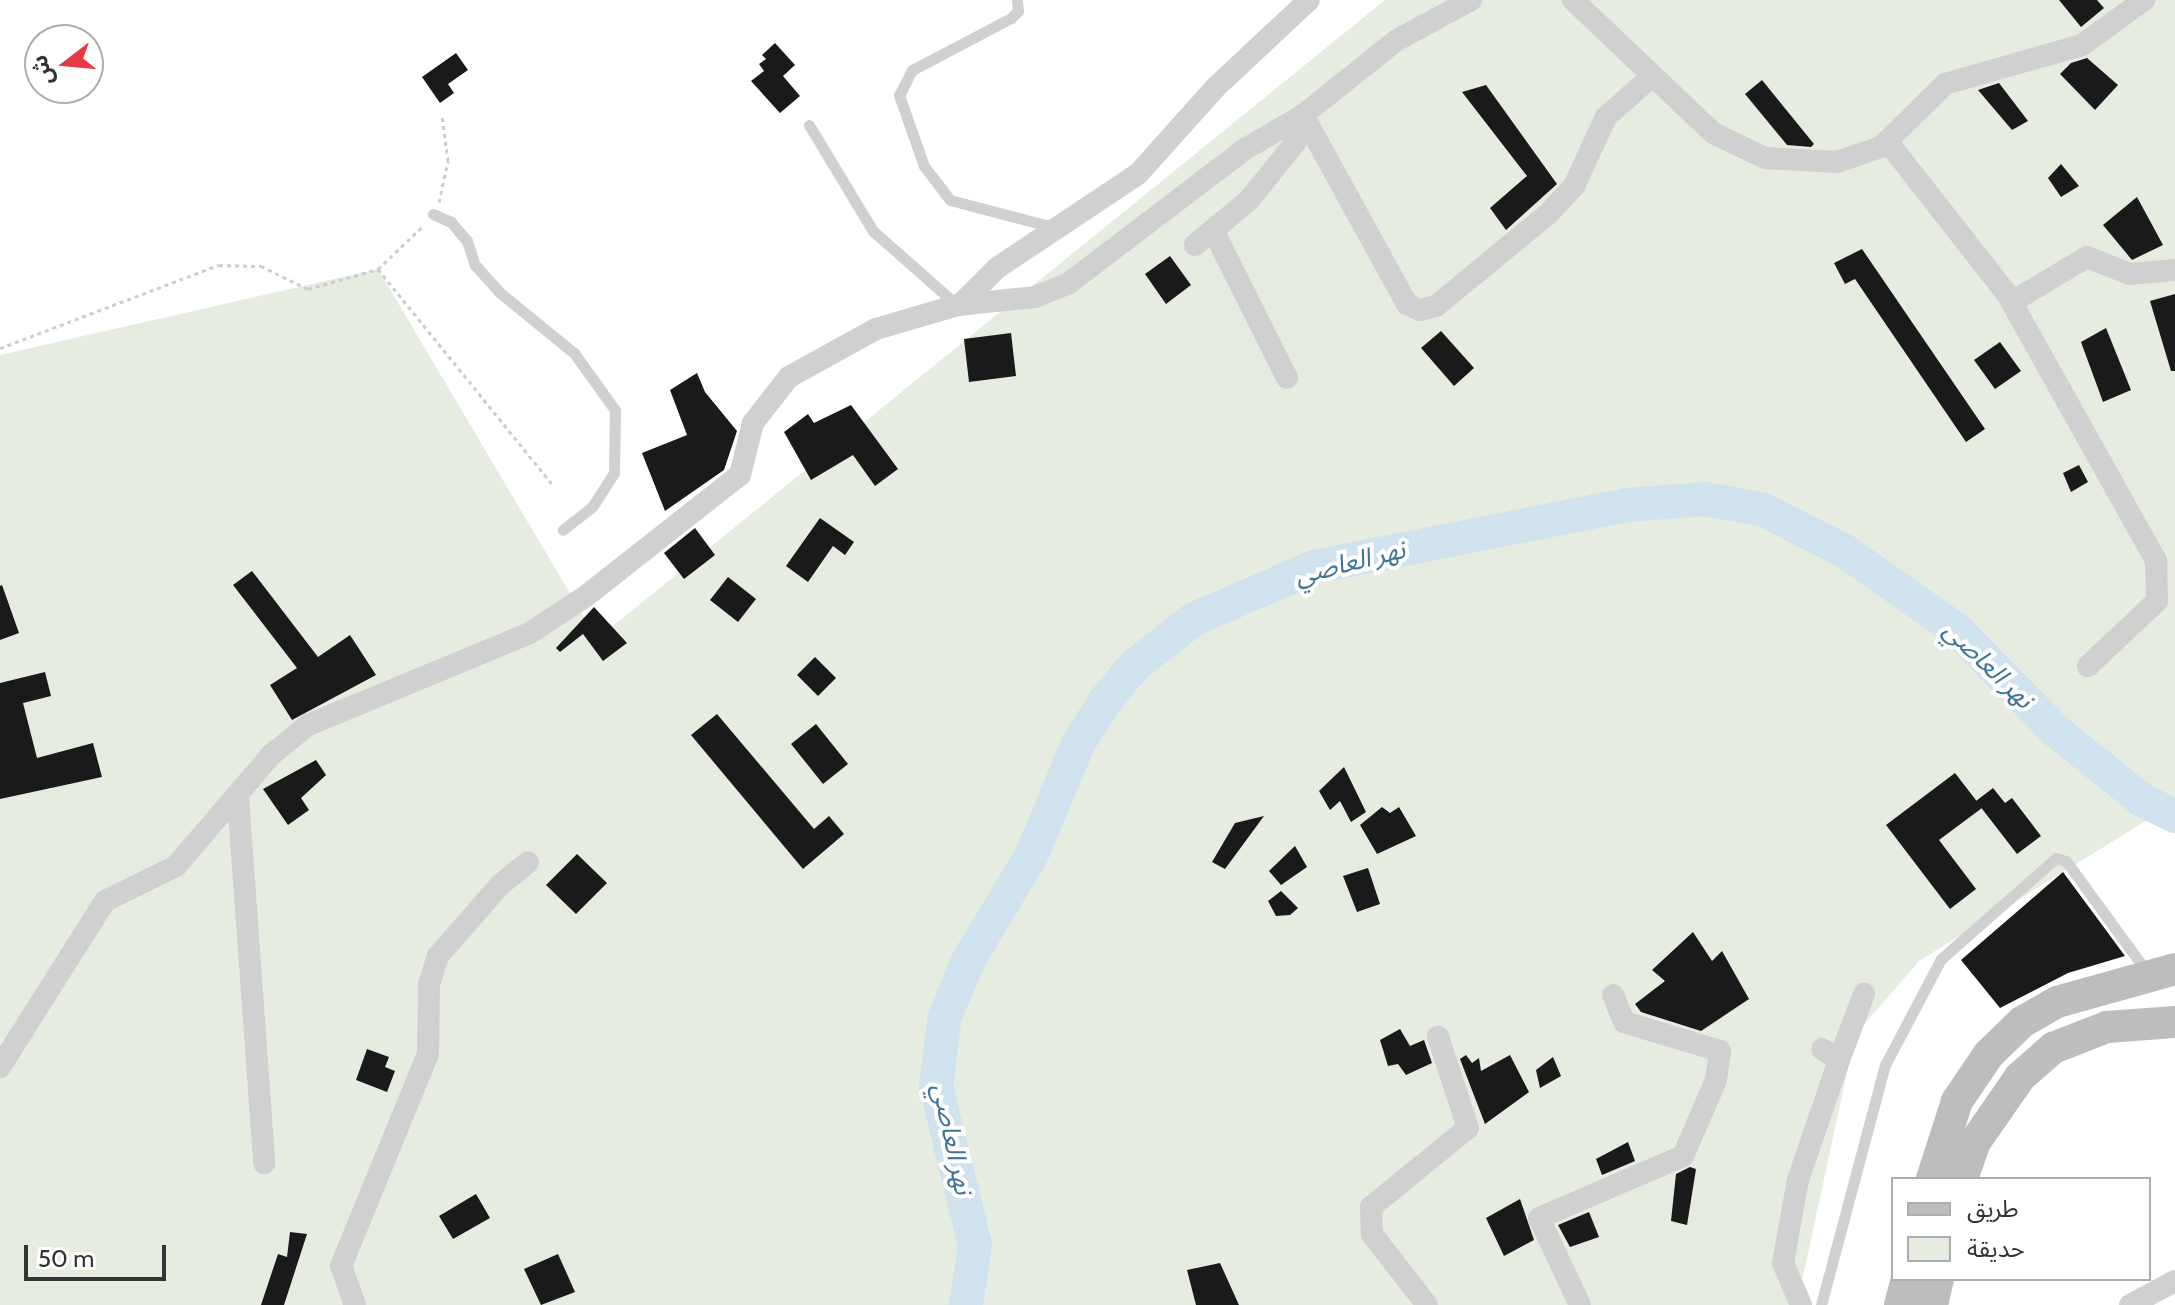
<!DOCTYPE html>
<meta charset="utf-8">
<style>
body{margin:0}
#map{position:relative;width:2175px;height:1305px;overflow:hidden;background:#fff;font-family:Cabin,"Noto Sans Arabic",sans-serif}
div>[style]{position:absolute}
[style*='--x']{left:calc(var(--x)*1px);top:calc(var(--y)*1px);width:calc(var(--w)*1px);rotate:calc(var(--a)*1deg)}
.green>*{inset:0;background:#e6ecdf}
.river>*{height:34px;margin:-17px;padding:0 17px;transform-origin:17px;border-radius:17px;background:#cfe2ee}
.building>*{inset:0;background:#1a1a1a}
.path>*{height:3px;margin-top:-1.5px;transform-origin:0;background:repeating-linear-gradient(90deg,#cdcdcd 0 4px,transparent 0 8px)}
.lane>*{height:11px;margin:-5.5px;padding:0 5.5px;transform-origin:5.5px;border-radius:5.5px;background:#d0d0d0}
.street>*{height:22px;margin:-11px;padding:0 11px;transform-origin:11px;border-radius:11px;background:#d0d0d0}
.secondary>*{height:32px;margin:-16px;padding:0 16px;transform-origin:16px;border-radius:16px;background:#bdbdbd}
span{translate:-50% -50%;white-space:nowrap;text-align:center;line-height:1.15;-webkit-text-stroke:8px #fff;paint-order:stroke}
.water-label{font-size:26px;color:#3f7597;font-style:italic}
.legend{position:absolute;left:1891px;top:1177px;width:260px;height:104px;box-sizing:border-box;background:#fff;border:2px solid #adadad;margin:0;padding:10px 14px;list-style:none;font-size:24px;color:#333}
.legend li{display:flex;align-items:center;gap:16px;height:40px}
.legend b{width:40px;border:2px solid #adadad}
.north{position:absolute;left:24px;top:24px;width:80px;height:80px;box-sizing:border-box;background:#fff;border:2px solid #adadad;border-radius:50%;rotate:254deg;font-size:22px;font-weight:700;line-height:32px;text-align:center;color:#333}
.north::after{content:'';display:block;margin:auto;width:28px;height:36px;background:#e63946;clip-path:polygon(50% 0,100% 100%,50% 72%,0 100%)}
.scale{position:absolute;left:24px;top:1245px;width:142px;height:36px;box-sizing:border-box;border:4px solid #333;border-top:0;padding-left:10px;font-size:24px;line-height:28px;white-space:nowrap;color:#333;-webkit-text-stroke:6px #fff;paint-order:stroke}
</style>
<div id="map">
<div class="green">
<div style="clip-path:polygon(1385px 0,2175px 0,2175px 803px,1919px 961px,1855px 1035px,1797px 1305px,0 1305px,0 355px,378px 269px,597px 639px)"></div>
</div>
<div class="river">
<div style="--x:966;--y:1305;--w:61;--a:-81.5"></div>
<div style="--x:975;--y:1245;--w:164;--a:-103.8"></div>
<div style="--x:936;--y:1086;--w:71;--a:-82.7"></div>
<div style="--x:945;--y:1016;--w:62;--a:-67.2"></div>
<div style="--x:969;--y:959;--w:122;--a:-59"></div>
<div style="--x:1032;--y:854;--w:119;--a:-67.3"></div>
<div style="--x:1078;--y:744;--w:51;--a:-57.9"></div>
<div style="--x:1105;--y:701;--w:47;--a:-50.2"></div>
<div style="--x:1135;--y:665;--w:75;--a:-37.9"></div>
<div style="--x:1194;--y:619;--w:131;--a:-23.4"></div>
<div style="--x:1314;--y:567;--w:318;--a:-11.2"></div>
<div style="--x:1626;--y:505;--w:80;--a:-4.3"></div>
<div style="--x:1706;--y:499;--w:59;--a:10.7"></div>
<div style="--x:1764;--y:510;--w:89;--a:26.9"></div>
<div style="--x:1843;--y:550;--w:138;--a:35"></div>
<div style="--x:1956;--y:629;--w:143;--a:45.6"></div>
<div style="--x:2056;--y:731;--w:110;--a:38.7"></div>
<div style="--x:2142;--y:800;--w:37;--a:26"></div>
</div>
<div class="building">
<div style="clip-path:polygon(2059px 0,2097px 0,2104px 8px,2081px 27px)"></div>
<div style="clip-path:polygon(775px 43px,795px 65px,783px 76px,800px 96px,780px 113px,751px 81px,764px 71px,759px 64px,766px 59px,762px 55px)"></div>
<div style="clip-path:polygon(456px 53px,468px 70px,448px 84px,454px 93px,440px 103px,422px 77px)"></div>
<div style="clip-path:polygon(2087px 58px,2118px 85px,2095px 110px,2060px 74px,2071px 63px)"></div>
<div style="clip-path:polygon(1762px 80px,1814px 144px,1811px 147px,1787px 145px,1745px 94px)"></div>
<div style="clip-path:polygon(1999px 83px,2028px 121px,2012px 130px,1978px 90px)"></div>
<div style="clip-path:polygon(1486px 85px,1557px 184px,1506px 230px,1490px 208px,1527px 176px,1462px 92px)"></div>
<div style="clip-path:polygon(2061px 164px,2079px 186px,2061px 197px,2048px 178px)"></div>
<div style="clip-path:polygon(2137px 197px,2163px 245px,2132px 260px,2103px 225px)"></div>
<div style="clip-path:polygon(1862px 249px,1985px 429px,1966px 442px,1855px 279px,1845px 284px,1834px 263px)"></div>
<div style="clip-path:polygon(1170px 256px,1191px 285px,1166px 304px,1145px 274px)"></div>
<div style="clip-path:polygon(2175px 294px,2175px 371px,2171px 371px,2150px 301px)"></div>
<div style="clip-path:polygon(2106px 328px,2131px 390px,2103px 402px,2081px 342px)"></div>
<div style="clip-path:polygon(1441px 331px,1474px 368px,1454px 386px,1421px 348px)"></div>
<div style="clip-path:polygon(1011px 333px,1016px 376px,969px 382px,964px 339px)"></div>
<div style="clip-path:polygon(2000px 342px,2021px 371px,1995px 389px,1974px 360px)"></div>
<div style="clip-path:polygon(697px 373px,705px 392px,737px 431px,724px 470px,665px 511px,642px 453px,687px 435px,670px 390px)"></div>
<div style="clip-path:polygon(851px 405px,898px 469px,875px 486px,853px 455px,811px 480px,784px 432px,808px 414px,814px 423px)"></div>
<div style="clip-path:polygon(2079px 465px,2088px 482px,2071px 492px,2063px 473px)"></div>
<div style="clip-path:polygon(820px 518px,854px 542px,845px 555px,833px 546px,808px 582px,786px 566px)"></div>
<div style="clip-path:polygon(695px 528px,715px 555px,684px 579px,664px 553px)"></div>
<div style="clip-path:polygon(252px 571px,318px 657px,350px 635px,376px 675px,292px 720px,270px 685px,297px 668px,233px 585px)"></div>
<div style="clip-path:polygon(728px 577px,756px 599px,738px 622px,710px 600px)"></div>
<div style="clip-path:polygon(2px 585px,19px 633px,0 640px,0 586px)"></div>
<div style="clip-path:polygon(594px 607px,627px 643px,603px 661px,583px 634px,560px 652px,556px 648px)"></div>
<div style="clip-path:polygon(815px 657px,836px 678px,818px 696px,797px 675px)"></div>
<div style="clip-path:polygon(45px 672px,51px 696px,23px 703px,37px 758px,93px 743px,102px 777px,0 799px,0 683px)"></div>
<div style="clip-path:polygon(717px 714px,814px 829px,829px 816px,844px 834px,803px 869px,691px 735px)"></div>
<div style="clip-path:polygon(816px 724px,848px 764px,823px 784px,791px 744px)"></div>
<div style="clip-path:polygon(316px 760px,326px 775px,301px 798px,309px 810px,288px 825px,263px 789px)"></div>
<div style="clip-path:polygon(1344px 767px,1366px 812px,1351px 822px,1340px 801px,1330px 810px,1319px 791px)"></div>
<div style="clip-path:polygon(1955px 773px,1982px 808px,1939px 840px,1976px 889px,1950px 909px,1886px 825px)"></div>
<div style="clip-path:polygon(1993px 788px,2005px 803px,2012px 798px,2041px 836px,2017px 854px,1976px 801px)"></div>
<div style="clip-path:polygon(1382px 807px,1390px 813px,1399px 807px,1416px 836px,1377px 854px,1360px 825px)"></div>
<div style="clip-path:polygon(1264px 816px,1225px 869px,1212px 862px,1235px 823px)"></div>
<div style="clip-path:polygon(1295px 846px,1307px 867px,1281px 885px,1269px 871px)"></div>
<div style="clip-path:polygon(577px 854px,607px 883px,576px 914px,546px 885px)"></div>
<div style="clip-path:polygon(1368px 868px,1380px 904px,1357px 912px,1343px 876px)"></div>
<div style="clip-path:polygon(2063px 872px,2125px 956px,2068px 973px,2000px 1008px,1961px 960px)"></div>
<div style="clip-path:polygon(1281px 891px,1298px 908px,1290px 915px,1276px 916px,1268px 901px)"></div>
<div style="clip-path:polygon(1693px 932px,1712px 961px,1722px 951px,1749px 999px,1701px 1031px,1641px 1012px,1635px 1004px,1665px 981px,1652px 970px)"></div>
<div style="clip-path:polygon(1400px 1029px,1410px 1046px,1424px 1040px,1432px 1063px,1406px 1075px,1398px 1064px,1388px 1066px,1380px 1040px)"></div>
<div style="clip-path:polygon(367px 1049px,389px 1057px,385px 1067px,395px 1071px,387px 1092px,356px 1080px)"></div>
<div style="clip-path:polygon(1466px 1055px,1472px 1063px,1479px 1058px,1481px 1071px,1510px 1055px,1529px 1092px,1485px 1124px,1460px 1059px)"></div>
<div style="clip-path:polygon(1553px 1057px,1561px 1076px,1540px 1088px,1536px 1070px)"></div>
<div style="clip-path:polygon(1628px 1142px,1635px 1161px,1602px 1175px,1596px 1159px)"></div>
<div style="clip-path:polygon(1690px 1167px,1696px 1169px,1687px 1225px,1671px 1221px,1676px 1174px)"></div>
<div style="clip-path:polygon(476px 1194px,490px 1218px,453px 1239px,439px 1216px)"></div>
<div style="clip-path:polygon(1520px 1199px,1534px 1240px,1504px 1256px,1486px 1218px)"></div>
<div style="clip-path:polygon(1589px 1212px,1599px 1237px,1570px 1247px,1558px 1225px)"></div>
<div style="clip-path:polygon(290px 1232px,307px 1234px,284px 1305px,261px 1305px,278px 1254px,287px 1257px)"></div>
<div style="clip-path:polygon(558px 1254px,575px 1292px,541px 1305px,524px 1269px)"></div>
<div style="clip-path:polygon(1220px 1263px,1239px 1305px,1196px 1305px,1187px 1270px)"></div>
</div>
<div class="path">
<div style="--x:439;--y:202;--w:42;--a:-77.6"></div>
<div style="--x:448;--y:161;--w:46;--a:-97.4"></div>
<div style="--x:378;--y:269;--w:64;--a:-43.7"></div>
<div style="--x:0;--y:348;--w:234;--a:-20.8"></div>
<div style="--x:219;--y:265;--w:42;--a:1.4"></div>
<div style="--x:261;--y:266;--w:52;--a:26.1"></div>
<div style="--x:308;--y:289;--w:73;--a:-15.9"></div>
<div style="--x:378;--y:269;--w:278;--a:51"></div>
</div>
<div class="lane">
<div style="--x:1017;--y:0;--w:11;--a:85"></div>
<div style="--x:1018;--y:11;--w:10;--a:135"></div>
<div style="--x:1011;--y:18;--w:112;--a:152.3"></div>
<div style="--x:912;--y:70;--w:28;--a:117"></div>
<div style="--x:899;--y:95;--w:75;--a:70.6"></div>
<div style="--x:924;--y:166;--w:43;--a:52.6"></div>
<div style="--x:950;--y:200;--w:106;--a:14.7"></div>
<div style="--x:809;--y:125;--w:124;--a:58.9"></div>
<div style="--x:873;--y:231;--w:112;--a:41.4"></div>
<div style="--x:433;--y:214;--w:20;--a:24"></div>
<div style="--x:451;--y:222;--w:25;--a:50"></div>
<div style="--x:467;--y:241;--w:25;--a:72"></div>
<div style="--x:475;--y:265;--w:36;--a:48"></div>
<div style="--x:499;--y:292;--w:97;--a:39.1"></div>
<div style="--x:574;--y:353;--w:70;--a:54.3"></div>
<div style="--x:615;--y:410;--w:63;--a:90.9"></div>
<div style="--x:614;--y:473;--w:40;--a:122.9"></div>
<div style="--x:592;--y:507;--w:37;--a:142"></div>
<div style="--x:1821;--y:1305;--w:248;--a:-75.1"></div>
<div style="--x:1885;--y:1065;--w:120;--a:-62.2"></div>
<div style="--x:1941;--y:959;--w:153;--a:-41.3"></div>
<div style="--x:2056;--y:858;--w:10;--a:17"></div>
<div style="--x:2066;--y:861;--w:137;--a:53.9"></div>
</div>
<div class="street">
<div style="--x:1573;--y:0;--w:193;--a:43.5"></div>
<div style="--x:1713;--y:133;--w:58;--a:25.7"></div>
<div style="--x:1765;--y:158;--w:72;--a:3.2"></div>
<div style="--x:1837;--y:162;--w:46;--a:-18.8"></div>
<div style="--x:1881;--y:147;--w:90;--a:-44.5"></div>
<div style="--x:1945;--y:84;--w:142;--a:-15.9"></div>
<div style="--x:2082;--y:45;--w:77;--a:-36"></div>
<div style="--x:1303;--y:115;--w:216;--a:61.2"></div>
<div style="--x:1407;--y:304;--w:14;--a:25"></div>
<div style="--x:1420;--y:310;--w:16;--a:-14"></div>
<div style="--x:1436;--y:306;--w:145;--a:-39.4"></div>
<div style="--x:1548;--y:214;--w:38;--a:-47"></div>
<div style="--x:1574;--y:186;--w:76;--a:-65.1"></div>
<div style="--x:1606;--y:117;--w:62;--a:-41.7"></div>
<div style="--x:1887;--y:141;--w:194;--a:51.9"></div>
<div style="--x:2007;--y:294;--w:306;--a:60.8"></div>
<div style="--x:2156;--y:561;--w:40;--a:88.6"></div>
<div style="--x:2157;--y:601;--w:95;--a:136.7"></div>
<div style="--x:1214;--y:232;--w:163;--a:63.4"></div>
<div style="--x:1195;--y:245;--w:70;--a:-39.8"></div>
<div style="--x:1249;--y:200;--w:73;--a:-51.1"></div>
<div style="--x:1295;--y:143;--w:29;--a:-74"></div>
<div style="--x:2012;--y:302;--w:87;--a:-31"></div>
<div style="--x:2087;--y:257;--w:46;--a:21.6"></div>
<div style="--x:2130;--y:274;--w:45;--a:-5.1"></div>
<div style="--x:960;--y:305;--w:52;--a:-45"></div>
<div style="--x:997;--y:268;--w:169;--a:-33.7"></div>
<div style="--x:1138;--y:174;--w:117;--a:-48.1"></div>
<div style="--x:1216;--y:87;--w:127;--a:-43.1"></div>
<div style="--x:238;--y:797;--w:367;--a:85.9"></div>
<div style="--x:1839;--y:1060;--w:71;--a:-69.3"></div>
<div style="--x:0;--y:1067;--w:196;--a:-57.7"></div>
<div style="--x:105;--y:901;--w:79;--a:-26.2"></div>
<div style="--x:176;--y:866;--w:146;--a:-49.4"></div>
<div style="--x:271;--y:755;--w:48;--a:-39"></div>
<div style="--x:308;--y:725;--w:238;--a:-22.5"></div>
<div style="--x:528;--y:634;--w:69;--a:-33.2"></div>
<div style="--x:586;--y:596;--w:196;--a:-38.2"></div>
<div style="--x:740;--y:475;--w:54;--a:-76"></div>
<div style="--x:753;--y:423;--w:58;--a:-52"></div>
<div style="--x:789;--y:377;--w:99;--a:-28.9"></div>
<div style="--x:876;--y:329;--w:85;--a:-16.3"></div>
<div style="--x:958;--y:305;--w:77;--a:-5.9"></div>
<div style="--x:1035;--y:297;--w:37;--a:-22"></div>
<div style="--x:1069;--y:283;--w:218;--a:-37.3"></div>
<div style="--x:1242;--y:151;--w:71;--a:-30.5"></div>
<div style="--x:1303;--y:115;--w:120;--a:-38.6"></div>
<div style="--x:1397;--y:40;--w:84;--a:-28.4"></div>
<div style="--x:355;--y:1305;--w:41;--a:-109.7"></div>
<div style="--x:341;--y:1266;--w:229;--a:-67.7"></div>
<div style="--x:428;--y:1054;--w:69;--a:-89.2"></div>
<div style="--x:429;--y:985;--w:30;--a:-73"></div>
<div style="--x:438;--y:956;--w:94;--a:-48.9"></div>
<div style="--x:500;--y:885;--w:36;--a:-39"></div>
<div style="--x:1427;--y:1305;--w:90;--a:-127.8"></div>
<div style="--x:1372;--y:1234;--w:27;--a:-92"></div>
<div style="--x:1371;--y:1207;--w:125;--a:-39.2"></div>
<div style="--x:1468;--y:1128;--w:96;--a:-108.2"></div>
<div style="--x:1580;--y:1305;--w:96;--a:-115.2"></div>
<div style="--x:1539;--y:1218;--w:157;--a:-23.3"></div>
<div style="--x:1683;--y:1156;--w:83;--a:-66.5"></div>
<div style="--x:1716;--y:1080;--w:29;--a:-82"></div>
<div style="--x:1720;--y:1051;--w:100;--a:-163.2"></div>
<div style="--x:1624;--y:1022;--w:29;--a:-112"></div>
<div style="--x:1801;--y:1305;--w:46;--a:-113.2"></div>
<div style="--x:1783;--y:1263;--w:84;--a:-79.8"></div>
<div style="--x:1798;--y:1180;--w:127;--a:-71.1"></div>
<div style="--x:1839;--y:1060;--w:20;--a:-147"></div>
<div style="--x:2130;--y:1305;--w:51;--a:-28.1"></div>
</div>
<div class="secondary">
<div style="--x:1932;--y:1179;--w:82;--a:-72.2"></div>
<div style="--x:1957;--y:1101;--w:57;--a:-55.8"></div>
<div style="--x:1989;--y:1054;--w:46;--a:-44.1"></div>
<div style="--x:2022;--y:1022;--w:40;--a:-29.7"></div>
<div style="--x:2057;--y:1002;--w:123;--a:-15.6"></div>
<div style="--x:1962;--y:1179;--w:39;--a:-71"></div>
<div style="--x:1975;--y:1142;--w:79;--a:-55.3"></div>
<div style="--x:2020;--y:1077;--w:44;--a:-41.3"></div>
<div style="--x:2053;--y:1048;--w:58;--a:-21.3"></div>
<div style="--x:2107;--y:1027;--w:68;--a:-4.2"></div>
<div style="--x:1900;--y:1305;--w:27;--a:-75"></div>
<div style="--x:1932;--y:1305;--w:27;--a:-77"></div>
</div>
<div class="water-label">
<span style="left:1350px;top:563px;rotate:-14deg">نهر العاصي</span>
<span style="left:1988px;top:665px;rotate:44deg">نهر العاصي</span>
<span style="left:952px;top:1139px;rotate:78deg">نهر العاصي</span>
</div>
<ul class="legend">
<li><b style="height:10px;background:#bdbdbd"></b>طريق</li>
<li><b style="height:22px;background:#e6ecdf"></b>حديقة</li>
</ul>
<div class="north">ش</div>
<div class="scale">50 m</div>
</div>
